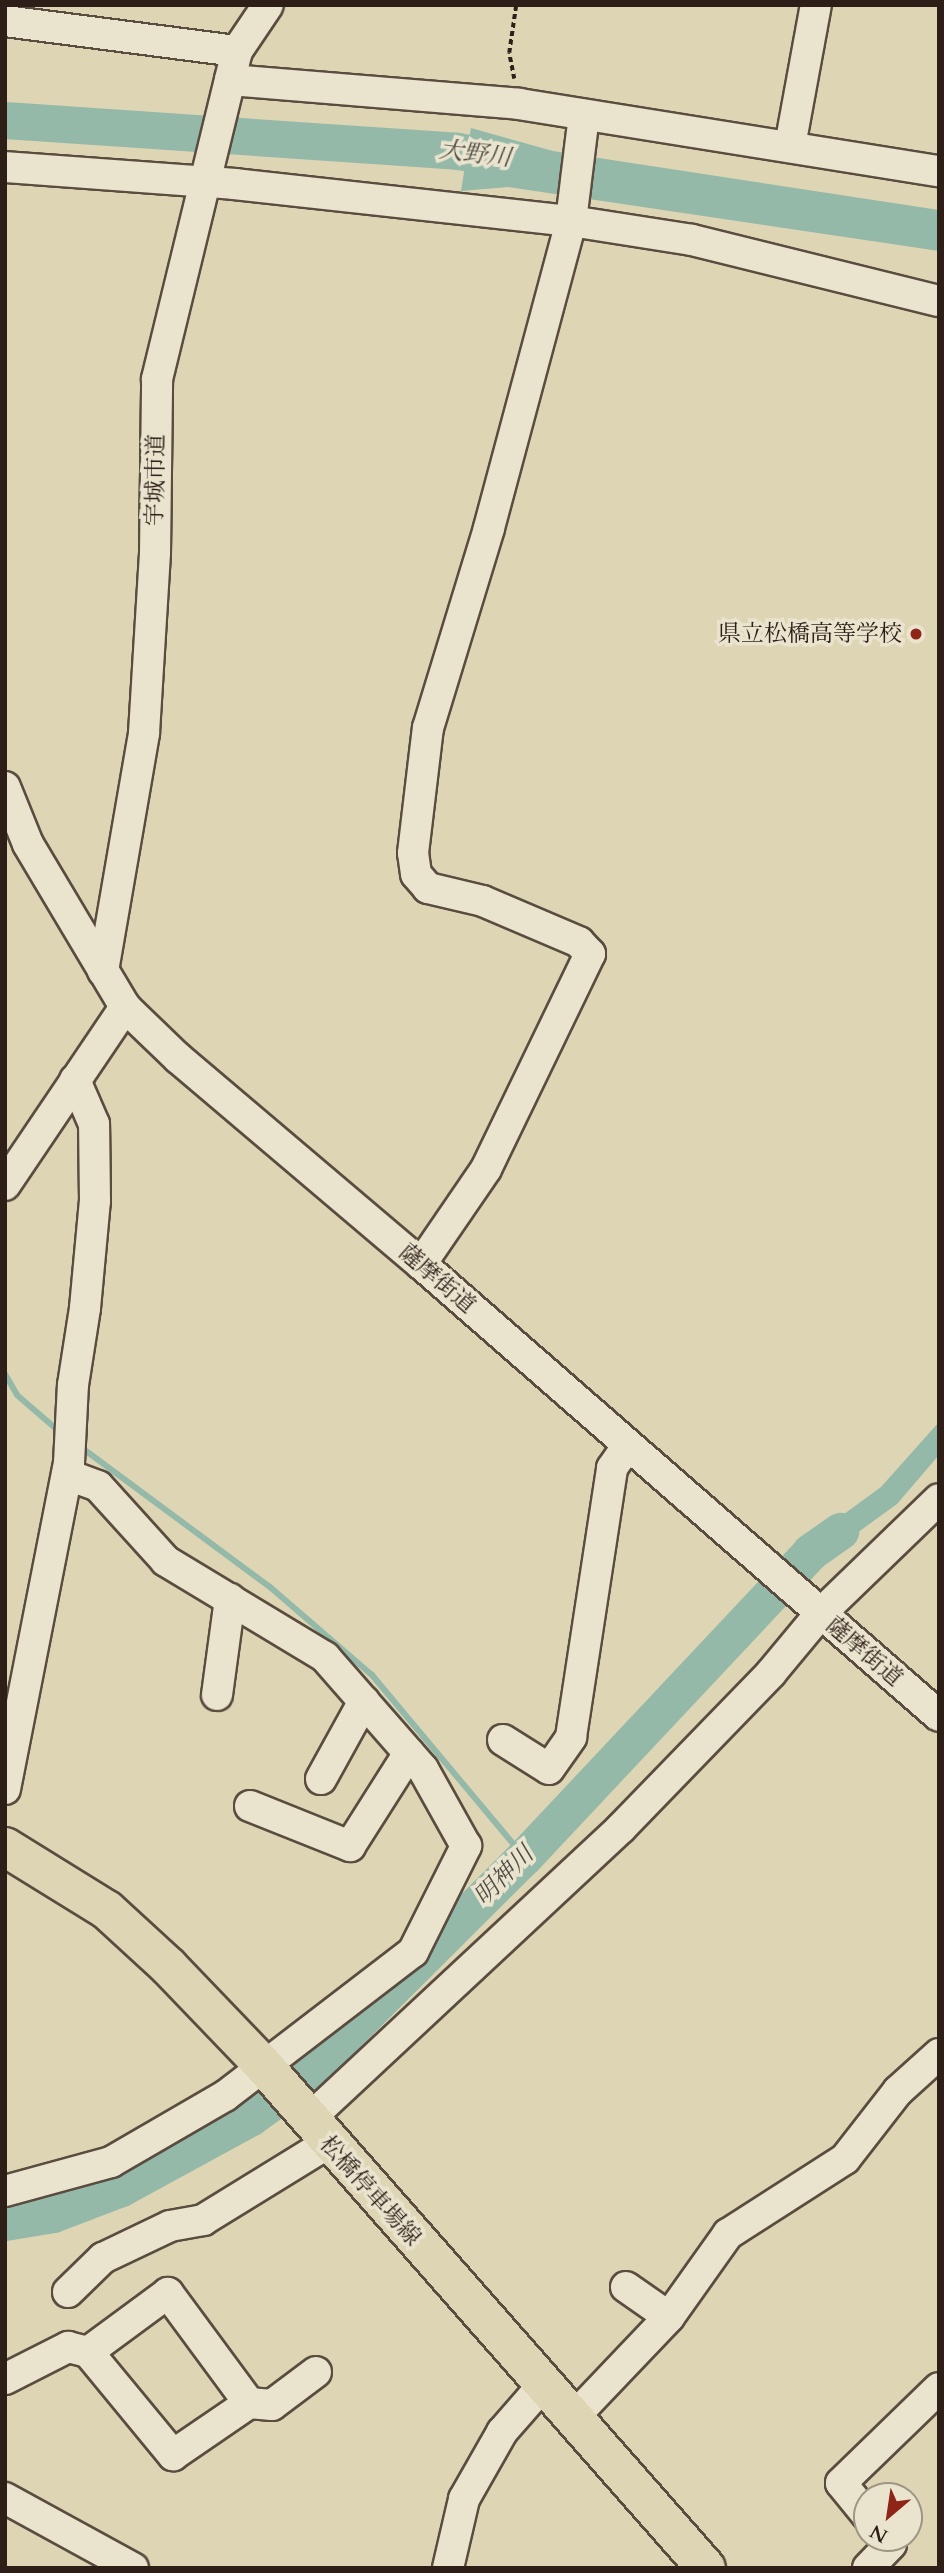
<!DOCTYPE html>
<meta charset="utf-8">
<style>
body{margin:0}
#map{position:relative;width:944px;height:2573px;overflow:hidden;background:#ded5b4;font-family:Cardo,"Noto Serif JP",serif}
div>[style]{position:absolute}
[style*='--x']{left:calc(var(--x)*1px);top:calc(var(--y)*1px);width:calc(var(--w)*1px);rotate:calc(var(--a)*1deg)}
.water>*{inset:0;background:#94b9a9}
.stream>*{height:6px;margin:-3px;padding:0 3px;transform-origin:3px;border-radius:3px;background:#94b9a9}
.river>*{height:37px;margin:-18.5px;padding:0 18.5px;transform-origin:18.5px;border-radius:18.5px;background:#94b9a9}
.path>*{height:3.5px;margin-top:-1.75px;transform-origin:0;background:repeating-linear-gradient(90deg,#2e1e18 0 5px,transparent 0 8.5px)}
.roads{filter:drop-shadow(2px 0 #5a4c3f) drop-shadow(-2px 0 #5a4c3f) drop-shadow(0 2px #5a4c3f) drop-shadow(0 -2px #5a4c3f)}
.minor>*{height:30px;margin:-15px;padding:0 15px;transform-origin:15px;border-radius:15px;background:#eae4ce}
.major>*{height:38px;margin:-19px;padding:0 19px;transform-origin:19px;border-radius:19px;background:#ded5b4}
.dots>*{width:19px;height:19px;translate:-50% -50%;box-sizing:border-box;border:4px solid #eae4ce;border-radius:50%}
span{translate:-50% -50%;white-space:nowrap;text-align:center;line-height:1.15;-webkit-text-stroke:7px #eae4ce;paint-order:stroke}
.street-label{font-size:23px;color:#2e1e18}
.poi-label{font-size:23px;color:#2e1e18}
.right{translate:-100% -50%;text-align:right}
.water-label{font-size:24px;color:#4d4c44;font-style:italic}
.frame{position:absolute;inset:0;border:7px solid #2e1e18;pointer-events:none}
.north{position:absolute;left:853px;top:2482px;width:70px;height:70px;box-sizing:border-box;background:#eae4ce;border:2px solid #9f9585;border-radius:50%;rotate:209deg;font-size:19px;font-weight:700;line-height:28px;text-align:center;color:#2e1e18}
.north::after{content:'';display:block;margin:auto;width:24px;height:32px;background:#8f2418;clip-path:polygon(50% 0,100% 100%,50% 72%,0 100%)}
</style>
<div id="map">
<div class="water">
<div style="clip-path:polygon(471px 128px,553px 151px,939px 210px,939px 251px,508px 187px,461px 191px)"></div>
<div style="clip-path:polygon(939px 1422px,939px 1455px,897px 1504px,806px 1570px,791px 1553px,881px 1487px)"></div>
</div>
<div class="stream">
<div style="--x:5;--y:1374;--w:24;--a:60"></div>
<div style="--x:17;--y:1395;--w:58;--a:40.8"></div>
<div style="--x:78;--y:1445;--w:239;--a:36.5"></div>
<div style="--x:270;--y:1587;--w:135;--a:40.8"></div>
<div style="--x:372;--y:1675;--w:237;--a:50.1"></div>
</div>
<div class="river">
<div style="--x:5;--y:120;--w:453;--a:3.9"></div>
<div style="--x:457;--y:151;--w:61;--a:8.5"></div>
<div style="--x:5;--y:2222;--w:49;--a:-9.5"></div>
<div style="--x:53;--y:2214;--w:73;--a:-20.9"></div>
<div style="--x:121;--y:2188;--w:148;--a:-28.6"></div>
<div style="--x:251;--y:2117;--w:53;--a:-35.8"></div>
<div style="--x:294;--y:2086;--w:325;--a:-44.9"></div>
<div style="--x:524;--y:1857;--w:418;--a:-46.8"></div>
<div style="--x:810;--y:1552;--w:37;--a:-35"></div>
</div>
<div class="path">
<div style="--x:514;--y:79;--w:26;--a:-101"></div>
<div style="--x:509;--y:53;--w:49;--a:-81.7"></div>
</div>
<div class="roads">
<div class="minor">
<div style="--x:5;--y:21;--w:234;--a:7.4"></div>
<div style="--x:230;--y:80;--w:290;--a:4.7"></div>
<div style="--x:519;--y:104;--w:425;--a:9.1"></div>
<div style="--x:790;--y:146;--w:143;--a:-79.6"></div>
<div style="--x:5;--y:167;--w:230;--a:4.2"></div>
<div style="--x:234;--y:184;--w:339;--a:6.3"></div>
<div style="--x:571;--y:221;--w:122;--a:8.9"></div>
<div style="--x:692;--y:240;--w:254;--a:13.9"></div>
<div style="--x:5;--y:787;--w:61;--a:68"></div>
<div style="--x:28;--y:844;--w:190;--a:59.2"></div>
<div style="--x:125;--y:1007;--w:74;--a:43.9"></div>
<div style="--x:178;--y:1058;--w:319;--a:40.3"></div>
<div style="--x:421;--y:1264;--w:687;--a:41.11"></div>
<div style="--x:103;--y:971;--w:242;--a:-80.2"></div>
<div style="--x:144;--y:733;--w:180;--a:-86.5"></div>
<div style="--x:155;--y:553;--w:174;--a:-89.3"></div>
<div style="--x:157;--y:379;--w:338;--a:-76.3"></div>
<div style="--x:237;--y:51;--w:55;--a:-56"></div>
<div style="--x:5;--y:1185;--w:215;--a:-56"></div>
<div style="--x:421;--y:1264;--w:115;--a:-55.6"></div>
<div style="--x:486;--y:1169;--w:239;--a:-64.2"></div>
<div style="--x:590;--y:954;--w:16;--a:-133"></div>
<div style="--x:579;--y:942;--w:104;--a:-156.9"></div>
<div style="--x:483;--y:901;--w:57;--a:-166.7"></div>
<div style="--x:428;--y:888;--w:18;--a:-131"></div>
<div style="--x:416;--y:874;--w:21;--a:-98"></div>
<div style="--x:413;--y:853;--w:126;--a:-83.2"></div>
<div style="--x:428;--y:728;--w:209;--a:-73"></div>
<div style="--x:489;--y:528;--w:318;--a:-75"></div>
<div style="--x:571;--y:221;--w:107;--a:-83"></div>
<div style="--x:217;--y:1695;--w:97;--a:-82.3"></div>
<div style="--x:503;--y:1740;--w:54;--a:32.2"></div>
<div style="--x:549;--y:1769;--w:39;--a:-55"></div>
<div style="--x:571;--y:1737;--w:272;--a:-81.3"></div>
<div style="--x:612;--y:1468;--w:28;--a:-55"></div>
<div style="--x:321;--y:1779;--w:89;--a:-61.1"></div>
<div style="--x:5;--y:1789;--w:332;--a:-78.9"></div>
<div style="--x:69;--y:1463;--w:78;--a:-87.1"></div>
<div style="--x:73;--y:1385;--w:78;--a:-81.1"></div>
<div style="--x:85;--y:1308;--w:107;--a:-84.7"></div>
<div style="--x:95;--y:1201;--w:77;--a:-90.7"></div>
<div style="--x:94;--y:1124;--w:48;--a:-113.4"></div>
<div style="--x:250;--y:1806;--w:108;--a:21.8"></div>
<div style="--x:350;--y:1846;--w:110;--a:-57.6"></div>
<div style="--x:308;--y:2120;--w:428;--a:-43"></div>
<div style="--x:621;--y:1828;--w:216;--a:-45.9"></div>
<div style="--x:771;--y:1673;--w:77;--a:-50.3"></div>
<div style="--x:820;--y:1614;--w:165;--a:-44"></div>
<div style="--x:5;--y:2191;--w:110;--a:-15.3"></div>
<div style="--x:111;--y:2162;--w:132;--a:-30.1"></div>
<div style="--x:225;--y:2096;--w:237;--a:-37.5"></div>
<div style="--x:413;--y:1952;--w:119;--a:-63.4"></div>
<div style="--x:466;--y:1846;--w:88;--a:-119.2"></div>
<div style="--x:423;--y:1769;--w:149;--a:-131.2"></div>
<div style="--x:325;--y:1657;--w:186;--a:-148.9"></div>
<div style="--x:166;--y:1561;--w:101;--a:-132.2"></div>
<div style="--x:98;--y:1486;--w:33;--a:-160"></div>
<div style="--x:626;--y:2287;--w:52;--a:34.9"></div>
<div style="--x:68;--y:2292;--w:49;--a:-44.2"></div>
<div style="--x:103;--y:2258;--w:74;--a:-25.5"></div>
<div style="--x:170;--y:2226;--w:34;--a:-10"></div>
<div style="--x:203;--y:2220;--w:147;--a:-31.6"></div>
<div style="--x:5;--y:2379;--w:71;--a:-26.9"></div>
<div style="--x:68;--y:2347;--w:21;--a:14"></div>
<div style="--x:88;--y:2352;--w:134;--a:50.5"></div>
<div style="--x:173;--y:2455;--w:92;--a:-34.4"></div>
<div style="--x:249;--y:2403;--w:137;--a:-126.4"></div>
<div style="--x:168;--y:2293;--w:99;--a:143.6"></div>
<div style="--x:249;--y:2403;--w:23;--a:5"></div>
<div style="--x:272;--y:2405;--w:55;--a:-36.9"></div>
<div style="--x:572;--y:2419;--w:141;--a:-46.4"></div>
<div style="--x:669;--y:2317;--w:102;--a:-54.6"></div>
<div style="--x:728;--y:2234;--w:139;--a:-32.7"></div>
<div style="--x:845;--y:2159;--w:86;--a:-52.1"></div>
<div style="--x:898;--y:2091;--w:55;--a:-42.1"></div>
<div style="--x:5;--y:2498;--w:146;--a:28.7"></div>
<div style="--x:867;--y:2515;--w:41;--a:-129.1"></div>
<div style="--x:841;--y:2483;--w:136;--a:-44.1"></div>
<div style="--x:448;--y:2568;--w:71;--a:-76.9"></div>
<div style="--x:464;--y:2499;--w:77;--a:-60.4"></div>
<div style="--x:502;--y:2432;--w:62;--a:-48.9"></div>
<div style="--x:868;--y:2568;--w:33;--a:-46"></div>
<div style="--x:891;--y:2544;--w:8;--a:-130"></div>
</div>
<div class="major">
<div style="--x:5;--y:1847;--w:120;--a:31.7"></div>
<div style="--x:107;--y:1910;--w:84;--a:42.6"></div>
<div style="--x:169;--y:1967;--w:136;--a:46.2"></div>
<div style="--x:263;--y:2065;--w:670;--a:48.63"></div>
</div>
</div>
<div class="dots">
<div style="left:916px;top:634px;background:#8f2418"></div>
</div>
<div class="street-label">
<span style="left:156px;top:480px;rotate:-89deg">宇城市道</span>
<span style="left:437px;top:1279px;rotate:41deg">薩摩街道</span>
<span style="left:864px;top:1652px;rotate:41deg">薩摩街道</span>
<span style="left:370px;top:2191px;rotate:48deg">松橋停車場線</span>
</div>
<div class="poi-label">
<span class="right" style="left:902px;top:634px">県立松橋高等学校</span>
</div>
<div class="water-label">
<span style="left:475px;top:154px;rotate:7deg">大野川</span>
<span style="left:504px;top:1876px;rotate:-45deg">明神川</span>
</div>
<div class="frame"></div>
<div class="north">N</div>
</div>
